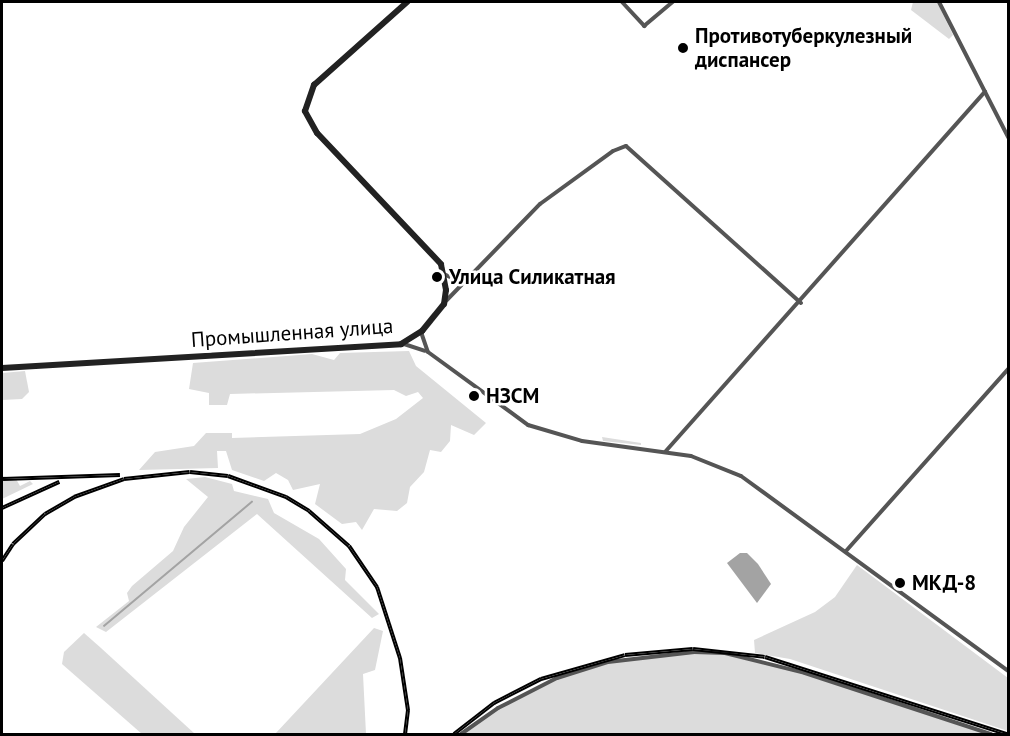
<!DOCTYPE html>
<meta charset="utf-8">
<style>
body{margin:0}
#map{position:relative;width:1010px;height:736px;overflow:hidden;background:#fff;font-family:"PT Sans",sans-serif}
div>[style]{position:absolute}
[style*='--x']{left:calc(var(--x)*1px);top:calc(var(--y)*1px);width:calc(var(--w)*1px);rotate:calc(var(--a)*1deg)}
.green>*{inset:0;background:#dcdcdc}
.water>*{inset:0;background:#a3a3a3}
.stream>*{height:1.5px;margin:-0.75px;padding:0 0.75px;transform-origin:0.75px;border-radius:0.75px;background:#a3a3a3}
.street>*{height:4px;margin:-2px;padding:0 2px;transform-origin:2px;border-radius:2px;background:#555}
.secondary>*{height:6px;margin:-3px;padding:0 3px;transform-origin:3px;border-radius:3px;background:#222}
.rail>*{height:4px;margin-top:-2px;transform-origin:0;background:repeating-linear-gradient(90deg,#fff 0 4.5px,#000 0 9px);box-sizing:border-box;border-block:2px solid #000}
.dots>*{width:16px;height:16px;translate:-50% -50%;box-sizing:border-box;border:3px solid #fff;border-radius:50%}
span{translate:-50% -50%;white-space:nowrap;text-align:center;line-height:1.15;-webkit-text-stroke:5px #fff;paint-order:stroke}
.poi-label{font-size:21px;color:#000;font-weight:700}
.left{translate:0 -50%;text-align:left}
.street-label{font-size:21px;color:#000}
.frame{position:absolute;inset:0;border:3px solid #000;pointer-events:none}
</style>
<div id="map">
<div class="green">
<div style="clip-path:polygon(913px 2px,937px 2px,953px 35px,949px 39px,911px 10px)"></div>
<div style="clip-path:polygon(409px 351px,416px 366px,486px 423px,474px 435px,451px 425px,450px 441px,441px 452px,430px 450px,424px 472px,410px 487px,407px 503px,397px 511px,374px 509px,362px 530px,356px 522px,342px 524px,315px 504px,320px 484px,293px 490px,288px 480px,276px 473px,264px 481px,232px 470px,226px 451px,217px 451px,218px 468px,139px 470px,155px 452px,194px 446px,206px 433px,232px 433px,232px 438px,360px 434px,396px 419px,423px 398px,418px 392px,406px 396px,394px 390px,230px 394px,227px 405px,209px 405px,209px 393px,189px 389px,193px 363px,312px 354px,334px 360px,340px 353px)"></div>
<div style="clip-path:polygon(25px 371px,29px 392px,22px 399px,2px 400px,2px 373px)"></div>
<div style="clip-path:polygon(602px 437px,641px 443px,641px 445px,603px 441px)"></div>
<div style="clip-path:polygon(2px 476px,16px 479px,20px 486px,30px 481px,33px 484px,2px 499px)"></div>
<div style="clip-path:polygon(205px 477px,232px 484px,234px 491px,268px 499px,274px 513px,319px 539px,346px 569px,345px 580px,379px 614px,372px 618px,257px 514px,106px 632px,96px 627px,129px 601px,127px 593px,132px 586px,173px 551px,184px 527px,208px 497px,186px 479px)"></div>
<div style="clip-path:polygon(857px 565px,1008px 678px,1008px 731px,790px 659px,755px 653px,754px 640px,815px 612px,835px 597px)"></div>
<div style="clip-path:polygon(374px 628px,383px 631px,375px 670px,363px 674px,366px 734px,275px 734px)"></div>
<div style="clip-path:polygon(84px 633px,101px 648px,195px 734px,142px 734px,62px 664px,64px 652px)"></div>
<div style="clip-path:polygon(694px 652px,725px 653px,805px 673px,991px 734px,461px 734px,498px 708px,557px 678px,608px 662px)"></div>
</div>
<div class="water">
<div style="clip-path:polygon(740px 553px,747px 553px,758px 564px,771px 584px,757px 603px,727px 563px)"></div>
</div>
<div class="stream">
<div style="--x:104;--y:626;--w:193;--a:-40"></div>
</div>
<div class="street">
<div style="--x:622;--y:2;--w:33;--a:47"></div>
<div style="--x:644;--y:26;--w:38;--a:-40"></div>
<div style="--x:939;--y:2;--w:152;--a:62.9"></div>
<div style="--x:444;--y:274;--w:20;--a:27"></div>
<div style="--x:444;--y:303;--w:138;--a:-45.9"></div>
<div style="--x:540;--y:204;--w:90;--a:-36"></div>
<div style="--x:613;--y:151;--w:14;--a:-21"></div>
<div style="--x:626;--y:146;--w:235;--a:41.9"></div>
<div style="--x:421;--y:332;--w:21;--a:71"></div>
<div style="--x:428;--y:352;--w:124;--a:36.1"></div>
<div style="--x:528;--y:425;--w:56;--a:16.5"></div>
<div style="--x:582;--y:441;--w:110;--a:7.8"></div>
<div style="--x:691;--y:456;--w:54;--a:21.8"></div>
<div style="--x:741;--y:476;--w:331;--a:36.1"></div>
<div style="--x:404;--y:344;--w:22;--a:18"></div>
<div style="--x:665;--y:452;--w:482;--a:-48.4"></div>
<div style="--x:846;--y:551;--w:244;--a:-48.3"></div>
<div style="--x:461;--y:734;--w:45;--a:-35.1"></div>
<div style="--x:498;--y:708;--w:66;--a:-27"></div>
<div style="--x:557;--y:678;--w:53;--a:-17.4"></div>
<div style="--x:608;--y:662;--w:87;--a:-6.6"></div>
<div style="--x:694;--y:652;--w:31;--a:2"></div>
<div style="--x:725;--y:653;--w:82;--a:14"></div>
<div style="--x:805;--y:673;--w:196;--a:18.2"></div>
</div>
<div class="secondary">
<div style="--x:2;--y:368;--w:400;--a:-3.4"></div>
<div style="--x:401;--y:344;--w:25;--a:-32"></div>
<div style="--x:422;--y:331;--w:35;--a:-51"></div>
<div style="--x:444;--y:304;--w:14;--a:-82"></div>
<div style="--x:446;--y:290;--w:26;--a:-101"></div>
<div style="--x:441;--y:264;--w:180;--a:-133.4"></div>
<div style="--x:317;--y:133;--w:25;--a:-119"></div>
<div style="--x:305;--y:111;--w:28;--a:-71"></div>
<div style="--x:314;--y:85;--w:125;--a:-41.7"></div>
</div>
<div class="rail">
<div style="--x:3;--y:479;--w:117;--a:-2"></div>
<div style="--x:2;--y:508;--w:63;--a:-24.5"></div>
<div style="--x:2;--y:561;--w:20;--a:-57"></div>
<div style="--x:13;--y:544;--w:44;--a:-43.2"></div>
<div style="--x:45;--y:514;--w:34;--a:-30"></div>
<div style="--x:74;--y:497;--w:53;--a:-19.8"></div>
<div style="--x:124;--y:479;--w:66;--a:-6.1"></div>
<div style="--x:190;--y:472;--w:38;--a:6"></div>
<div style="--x:228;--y:476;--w:62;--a:19.9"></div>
<div style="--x:286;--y:497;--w:27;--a:31"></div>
<div style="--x:309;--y:511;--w:53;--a:41.2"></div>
<div style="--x:349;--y:546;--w:50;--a:55.7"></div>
<div style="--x:377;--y:587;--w:75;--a:72.1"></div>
<div style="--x:400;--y:658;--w:53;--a:81.3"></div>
<div style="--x:408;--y:710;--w:24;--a:97"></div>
<div style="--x:454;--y:734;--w:51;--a:-37.8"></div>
<div style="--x:494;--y:703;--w:53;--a:-27.1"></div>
<div style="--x:541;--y:679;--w:87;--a:-15.9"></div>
<div style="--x:625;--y:655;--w:68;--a:-5"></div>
<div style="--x:693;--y:649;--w:72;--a:6.3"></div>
<div style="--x:765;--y:657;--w:254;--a:17.7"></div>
</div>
<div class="dots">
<div style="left:683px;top:48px;background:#000"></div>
<div style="left:437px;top:277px;background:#000"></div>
<div style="left:474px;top:396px;background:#000"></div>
<div style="left:900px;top:583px;background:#000"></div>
</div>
<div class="poi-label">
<span class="left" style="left:695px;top:48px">Противотуберкулезный<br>диспансер</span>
<span class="left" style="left:449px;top:277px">Улица Силикатная</span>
<span class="left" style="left:486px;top:396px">НЗСМ</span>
<span class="left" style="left:912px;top:583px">МКД-8</span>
</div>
<div class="street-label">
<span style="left:292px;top:333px;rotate:-4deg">Промышленная улица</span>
</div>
<div class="frame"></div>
</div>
